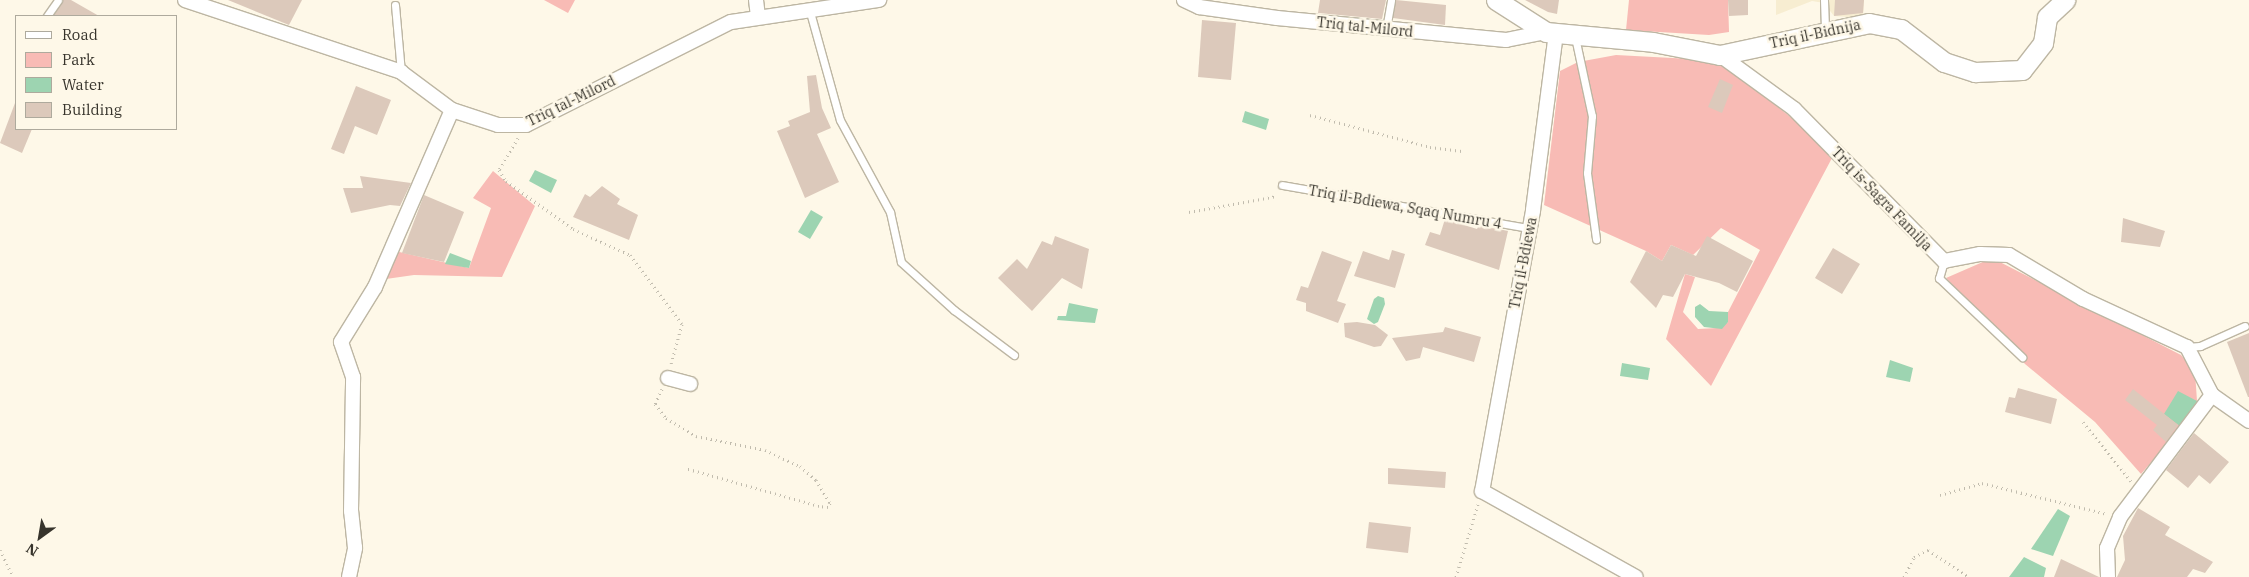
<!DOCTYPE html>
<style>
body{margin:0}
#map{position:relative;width:2249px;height:577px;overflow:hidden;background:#fef8e8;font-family:"IBM Plex Serif",serif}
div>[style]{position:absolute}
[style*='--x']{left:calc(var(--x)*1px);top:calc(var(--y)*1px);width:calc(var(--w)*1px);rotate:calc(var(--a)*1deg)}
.built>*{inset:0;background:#f7edd1}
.green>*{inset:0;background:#f8bbb5}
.water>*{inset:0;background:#9dd4b1}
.building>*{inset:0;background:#dcc9bb}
.path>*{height:3px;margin-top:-1.5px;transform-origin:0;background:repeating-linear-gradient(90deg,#c1bcae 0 1px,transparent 0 5px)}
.roads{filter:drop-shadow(1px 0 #bdb6a3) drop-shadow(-1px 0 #bdb6a3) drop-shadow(0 1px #bdb6a3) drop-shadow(0 -1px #bdb6a3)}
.lane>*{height:7px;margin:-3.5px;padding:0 3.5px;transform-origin:3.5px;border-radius:3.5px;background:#fff}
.street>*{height:14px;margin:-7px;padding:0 7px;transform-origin:7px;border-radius:7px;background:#fff}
.secondary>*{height:19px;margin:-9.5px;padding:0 9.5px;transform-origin:9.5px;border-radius:9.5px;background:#fff}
span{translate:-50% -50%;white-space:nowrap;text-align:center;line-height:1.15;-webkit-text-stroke:5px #fef8e8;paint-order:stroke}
.street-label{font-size:14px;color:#37342c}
.legend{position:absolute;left:15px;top:15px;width:162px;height:115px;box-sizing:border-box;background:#fef8e8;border:1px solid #aeaa9d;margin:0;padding:6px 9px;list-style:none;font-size:15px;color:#37342c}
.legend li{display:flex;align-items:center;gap:10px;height:25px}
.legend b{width:25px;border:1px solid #aeaa9d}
.north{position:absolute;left:15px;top:512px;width:50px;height:50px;-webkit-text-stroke:4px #fef8e8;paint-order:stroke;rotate:212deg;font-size:14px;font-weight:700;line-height:20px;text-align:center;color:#37342c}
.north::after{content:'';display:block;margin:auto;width:18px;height:22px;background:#37342c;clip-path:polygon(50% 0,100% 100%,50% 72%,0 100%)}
</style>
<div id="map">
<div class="built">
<div style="clip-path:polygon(1776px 0,1864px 0,1863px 18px,1834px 16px,1824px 3px,1812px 1px,1776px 15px)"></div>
</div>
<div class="green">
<div style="clip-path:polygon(544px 0,575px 0,568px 13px)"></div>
<div style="clip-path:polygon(1629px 0,1728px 0,1729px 32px,1709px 35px,1626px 30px)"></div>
<div style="clip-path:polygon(1616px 55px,1710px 60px,1725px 66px,1797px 122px,1832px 158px,1711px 386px,1666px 339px,1685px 274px,1695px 277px,1683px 312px,1698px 329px,1717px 328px,1728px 322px,1728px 312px,1760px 250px,1721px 228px,1693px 255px,1671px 245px,1662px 261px,1646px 251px,1544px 205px,1560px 71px,1578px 62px)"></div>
<div style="clip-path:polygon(493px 171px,535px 206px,502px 277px,414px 275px,386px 279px,395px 251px,469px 268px,491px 208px,473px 198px)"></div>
<div style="clip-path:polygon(1992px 258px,2181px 355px,2195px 372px,2197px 401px,2191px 416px,2141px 474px,2095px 422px,2025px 364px,1946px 278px)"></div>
</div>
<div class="water">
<div style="clip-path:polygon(1245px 111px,1269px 119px,1266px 130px,1242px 122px)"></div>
<div style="clip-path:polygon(535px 170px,557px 180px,551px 193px,529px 181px)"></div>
<div style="clip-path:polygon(811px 210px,823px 217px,810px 239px,798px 232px)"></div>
<div style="clip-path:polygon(450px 253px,471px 261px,469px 268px,445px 264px)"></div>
<div style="clip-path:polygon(1378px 296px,1384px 298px,1385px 304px,1378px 322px,1374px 324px,1367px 319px,1374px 299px)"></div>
<div style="clip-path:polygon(1069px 303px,1098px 309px,1095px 323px,1057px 320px,1058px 316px,1066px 316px)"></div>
<div style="clip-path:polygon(1700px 304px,1709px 311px,1728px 312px,1728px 322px,1722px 329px,1704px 327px,1695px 317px,1695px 307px)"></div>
<div style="clip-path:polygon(1890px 360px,1913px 368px,1910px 382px,1886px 377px)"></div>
<div style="clip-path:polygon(1622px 363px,1650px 368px,1648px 380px,1620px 376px)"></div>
<div style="clip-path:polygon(2178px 391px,2197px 401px,2191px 416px,2181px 427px,2164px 414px)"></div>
<div style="clip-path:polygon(2058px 509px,2070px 516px,2053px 556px,2031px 549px)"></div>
<div style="clip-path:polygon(2024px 557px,2046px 568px,2044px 577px,2009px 577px)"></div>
</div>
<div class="building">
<div style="clip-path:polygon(63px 0,71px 0,99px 16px,53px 16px)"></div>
<div style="clip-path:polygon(228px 0,302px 0,289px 25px)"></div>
<div style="clip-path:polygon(1320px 0,1386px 0,1382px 19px,1318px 13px)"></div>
<div style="clip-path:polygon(1396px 0,1446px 5px,1445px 25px,1393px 18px)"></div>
<div style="clip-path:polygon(1525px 0,1559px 0,1557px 14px,1548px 12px)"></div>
<div style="clip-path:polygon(1728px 0,1748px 0,1748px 15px,1729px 16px)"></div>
<div style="clip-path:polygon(1835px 0,1864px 0,1863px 13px,1834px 16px)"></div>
<div style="clip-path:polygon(1202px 20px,1236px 23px,1231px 80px,1198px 77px)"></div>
<div style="clip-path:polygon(816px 75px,822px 108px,831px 128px,817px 134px,839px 182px,805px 198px,777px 131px,790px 126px,788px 121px,810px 112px,807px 76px)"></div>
<div style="clip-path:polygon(1720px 79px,1733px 85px,1722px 113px,1708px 107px)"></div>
<div style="clip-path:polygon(356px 86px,391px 100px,377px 135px,355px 126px,344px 154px,331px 149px)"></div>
<div style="clip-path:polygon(15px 103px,16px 129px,32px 129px,22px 153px,0 143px)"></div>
<div style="clip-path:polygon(360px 176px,411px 183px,400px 206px,390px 205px,351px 213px,343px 188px,363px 188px)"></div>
<div style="clip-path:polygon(602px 186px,620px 199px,617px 204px,638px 215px,629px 240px,573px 217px,585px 194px,590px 197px)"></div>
<div style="clip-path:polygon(424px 195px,464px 212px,444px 262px,402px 253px)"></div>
<div style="clip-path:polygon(2123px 218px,2165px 231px,2160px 247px,2121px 242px)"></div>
<div style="clip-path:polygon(1445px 219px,1477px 229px,1479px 225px,1508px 231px,1499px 270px,1425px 245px,1430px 232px,1440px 235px)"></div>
<div style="clip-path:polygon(1055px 236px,1089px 249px,1082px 289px,1062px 278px,1032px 311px,998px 278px,1017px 259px,1027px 269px,1042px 241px,1052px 245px)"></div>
<div style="clip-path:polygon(1707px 236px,1753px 261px,1737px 292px,1719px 283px,1685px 274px,1673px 297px,1663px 295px,1656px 308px,1630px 282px,1646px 251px,1662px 261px,1671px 245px,1696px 256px)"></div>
<div style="clip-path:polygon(1833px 248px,1860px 264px,1842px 294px,1815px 278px)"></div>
<div style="clip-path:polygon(1392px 250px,1405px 254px,1395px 288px,1354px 276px,1363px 251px,1389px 260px)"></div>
<div style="clip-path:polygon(1322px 251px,1352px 262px,1337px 301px,1346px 304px,1338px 323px,1306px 311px,1306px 303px,1296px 300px,1301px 286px,1308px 288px)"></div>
<div style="clip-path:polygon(1357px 322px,1375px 325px,1388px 335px,1381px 346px,1374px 347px,1345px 337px,1344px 323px)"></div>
<div style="clip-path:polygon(1445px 327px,1481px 337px,1474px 362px,1423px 347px,1420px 358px,1406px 361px,1392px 338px,1443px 332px)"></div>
<div style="clip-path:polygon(2249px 333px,2249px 397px,2248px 397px,2227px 342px)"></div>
<div style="clip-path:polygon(2018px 388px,2057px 399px,2051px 424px,2005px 412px,2009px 397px,2015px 398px)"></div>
<div style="clip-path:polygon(2133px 389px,2178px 425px,2166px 442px,2153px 430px,2157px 425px,2125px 400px)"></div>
<div style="clip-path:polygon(2194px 433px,2229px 462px,2210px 484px,2199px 475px,2188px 488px,2166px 470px)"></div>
<div style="clip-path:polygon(1388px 468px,1446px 472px,1445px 488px,1388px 484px)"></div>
<div style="clip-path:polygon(2138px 508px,2170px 527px,2165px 535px,2213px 562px,2205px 573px,2193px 569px,2187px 577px,2117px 577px,2125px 560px,2123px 536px)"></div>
<div style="clip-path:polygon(1369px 522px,1411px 527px,1408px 553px,1366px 548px)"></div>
<div style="clip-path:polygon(2061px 559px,2099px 577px,2054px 577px)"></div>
</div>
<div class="path">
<div style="--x:1310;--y:115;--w:124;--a:14.9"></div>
<div style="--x:1430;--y:147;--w:34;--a:7"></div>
<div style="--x:518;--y:138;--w:37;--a:121"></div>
<div style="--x:499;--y:170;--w:13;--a:58"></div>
<div style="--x:506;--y:181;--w:82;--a:35.6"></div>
<div style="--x:573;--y:229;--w:63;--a:24.5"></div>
<div style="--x:630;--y:255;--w:86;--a:53"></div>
<div style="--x:682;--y:324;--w:41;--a:105.4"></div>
<div style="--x:1189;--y:212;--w:89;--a:-10.3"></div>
<div style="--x:662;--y:389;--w:17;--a:115"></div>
<div style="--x:655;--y:404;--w:18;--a:52"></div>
<div style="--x:666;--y:418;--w:35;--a:31"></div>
<div style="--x:696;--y:436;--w:70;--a:11.5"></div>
<div style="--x:765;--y:450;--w:38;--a:25"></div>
<div style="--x:800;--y:466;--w:21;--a:41"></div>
<div style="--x:816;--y:480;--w:27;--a:59"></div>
<div style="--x:830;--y:503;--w:4;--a:117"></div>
<div style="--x:828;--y:507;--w:9;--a:-174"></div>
<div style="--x:819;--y:506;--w:138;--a:-164.1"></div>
<div style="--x:2083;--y:422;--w:76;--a:50.9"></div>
<div style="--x:1940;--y:495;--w:44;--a:-15.9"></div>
<div style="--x:1982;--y:483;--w:129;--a:13.9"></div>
<div style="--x:0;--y:550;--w:30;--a:64"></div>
<div style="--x:1456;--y:577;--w:76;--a:-73.2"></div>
<div style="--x:1904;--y:577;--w:22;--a:-63"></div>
<div style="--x:1914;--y:557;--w:16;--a:-27"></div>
<div style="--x:1928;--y:550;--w:49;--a:33.4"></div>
</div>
<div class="roads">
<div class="lane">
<div style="--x:1824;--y:0;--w:31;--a:88"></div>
<div style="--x:395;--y:5;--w:67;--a:84.9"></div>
<div style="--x:810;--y:12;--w:112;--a:74.5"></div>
<div style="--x:840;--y:120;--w:105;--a:61.5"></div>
<div style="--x:890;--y:212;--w:51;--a:77.6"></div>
<div style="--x:901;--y:262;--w:72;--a:42.2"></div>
<div style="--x:954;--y:310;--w:75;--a:36.9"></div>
<div style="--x:47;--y:16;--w:19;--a:-55"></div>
<div style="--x:1386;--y:29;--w:29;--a:-80"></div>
<div style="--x:1575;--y:37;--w:81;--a:77.9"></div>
<div style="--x:1592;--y:116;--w:57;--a:95"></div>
<div style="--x:1587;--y:173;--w:67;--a:82.2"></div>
<div style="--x:1282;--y:185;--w:250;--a:9.9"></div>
<div style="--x:1944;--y:261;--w:18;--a:106"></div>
<div style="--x:1939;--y:278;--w:115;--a:43.6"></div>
<div style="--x:2187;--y:347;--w:13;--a:-4"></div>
<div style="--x:2200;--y:346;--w:49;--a:-24"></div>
</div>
<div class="street">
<div style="--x:185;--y:0;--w:228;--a:18.4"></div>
<div style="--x:401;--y:72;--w:64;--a:36.7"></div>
<div style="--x:452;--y:110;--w:48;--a:18.1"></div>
<div style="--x:498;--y:125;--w:28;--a:0"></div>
<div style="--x:526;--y:125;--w:229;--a:-26.7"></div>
<div style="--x:731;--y:22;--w:150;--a:-8.5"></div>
<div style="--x:756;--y:0;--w:16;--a:83"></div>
<div style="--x:1184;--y:0;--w:17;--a:25"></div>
<div style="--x:1199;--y:7;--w:79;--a:8"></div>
<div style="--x:1277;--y:18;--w:230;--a:5.5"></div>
<div style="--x:1506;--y:40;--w:41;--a:-11.3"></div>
<div style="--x:1556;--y:33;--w:179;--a:97.4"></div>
<div style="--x:1533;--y:211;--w:285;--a:100.3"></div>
<div style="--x:1482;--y:491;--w:176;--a:29.2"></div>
<div style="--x:1720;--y:55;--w:92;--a:36.1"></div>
<div style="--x:1794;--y:109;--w:214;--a:45.4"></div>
<div style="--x:1944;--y:261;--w:37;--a:-11"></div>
<div style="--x:1980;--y:254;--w:29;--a:2"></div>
<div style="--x:2009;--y:255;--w:86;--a:30.7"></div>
<div style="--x:2083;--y:299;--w:115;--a:24.8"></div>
<div style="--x:2187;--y:347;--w:54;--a:62.5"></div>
<div style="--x:2212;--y:395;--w:45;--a:35.1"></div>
<div style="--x:668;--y:378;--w:23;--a:15"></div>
<div style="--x:349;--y:577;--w:30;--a:-78"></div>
<div style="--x:355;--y:548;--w:37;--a:-96"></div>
<div style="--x:351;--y:511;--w:134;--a:-89.1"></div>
<div style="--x:353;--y:377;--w:37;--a:-109"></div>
<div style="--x:341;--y:342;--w:65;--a:-58.3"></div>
<div style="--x:375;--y:287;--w:193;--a:-66.5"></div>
<div style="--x:2108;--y:577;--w:29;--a:-92"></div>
<div style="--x:2107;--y:548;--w:34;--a:-67"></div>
<div style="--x:2120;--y:517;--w:153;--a:-53"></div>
</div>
<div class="secondary">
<div style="--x:1496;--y:0;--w:59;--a:32.6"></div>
<div style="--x:1546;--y:32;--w:107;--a:5.3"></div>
<div style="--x:1653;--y:42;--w:68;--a:11"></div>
<div style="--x:1720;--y:55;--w:152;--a:-12.1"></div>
<div style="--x:1869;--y:23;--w:33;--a:11"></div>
<div style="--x:1901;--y:29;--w:54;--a:37.5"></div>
<div style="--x:1944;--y:62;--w:33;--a:18"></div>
<div style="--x:1975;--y:72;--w:47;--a:-2.4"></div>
<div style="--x:2022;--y:70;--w:34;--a:-52"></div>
<div style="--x:2043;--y:43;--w:26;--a:-81"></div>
<div style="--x:2047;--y:17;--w:25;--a:-43"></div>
</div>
</div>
<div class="street-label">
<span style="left:1365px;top:27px;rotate:6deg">Triq tal-Milord</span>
<span style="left:1815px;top:34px;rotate:-12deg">Triq il-Bidnija</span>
<span style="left:571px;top:101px;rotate:-26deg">Triq tal-Milord</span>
<span style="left:1882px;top:199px;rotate:46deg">Triq is-Sagra Familja</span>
<span style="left:1405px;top:207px;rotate:10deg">Triq il-Bdiewa, Sqaq Numru 4</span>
<span style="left:1523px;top:263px;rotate:-79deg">Triq il-Bdiewa</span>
</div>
<ul class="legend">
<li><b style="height:6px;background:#fff"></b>Road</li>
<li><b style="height:14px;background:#f8bbb5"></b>Park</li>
<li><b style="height:14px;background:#9dd4b1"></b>Water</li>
<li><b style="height:14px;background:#dcc9bb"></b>Building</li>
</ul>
<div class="north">N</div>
</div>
